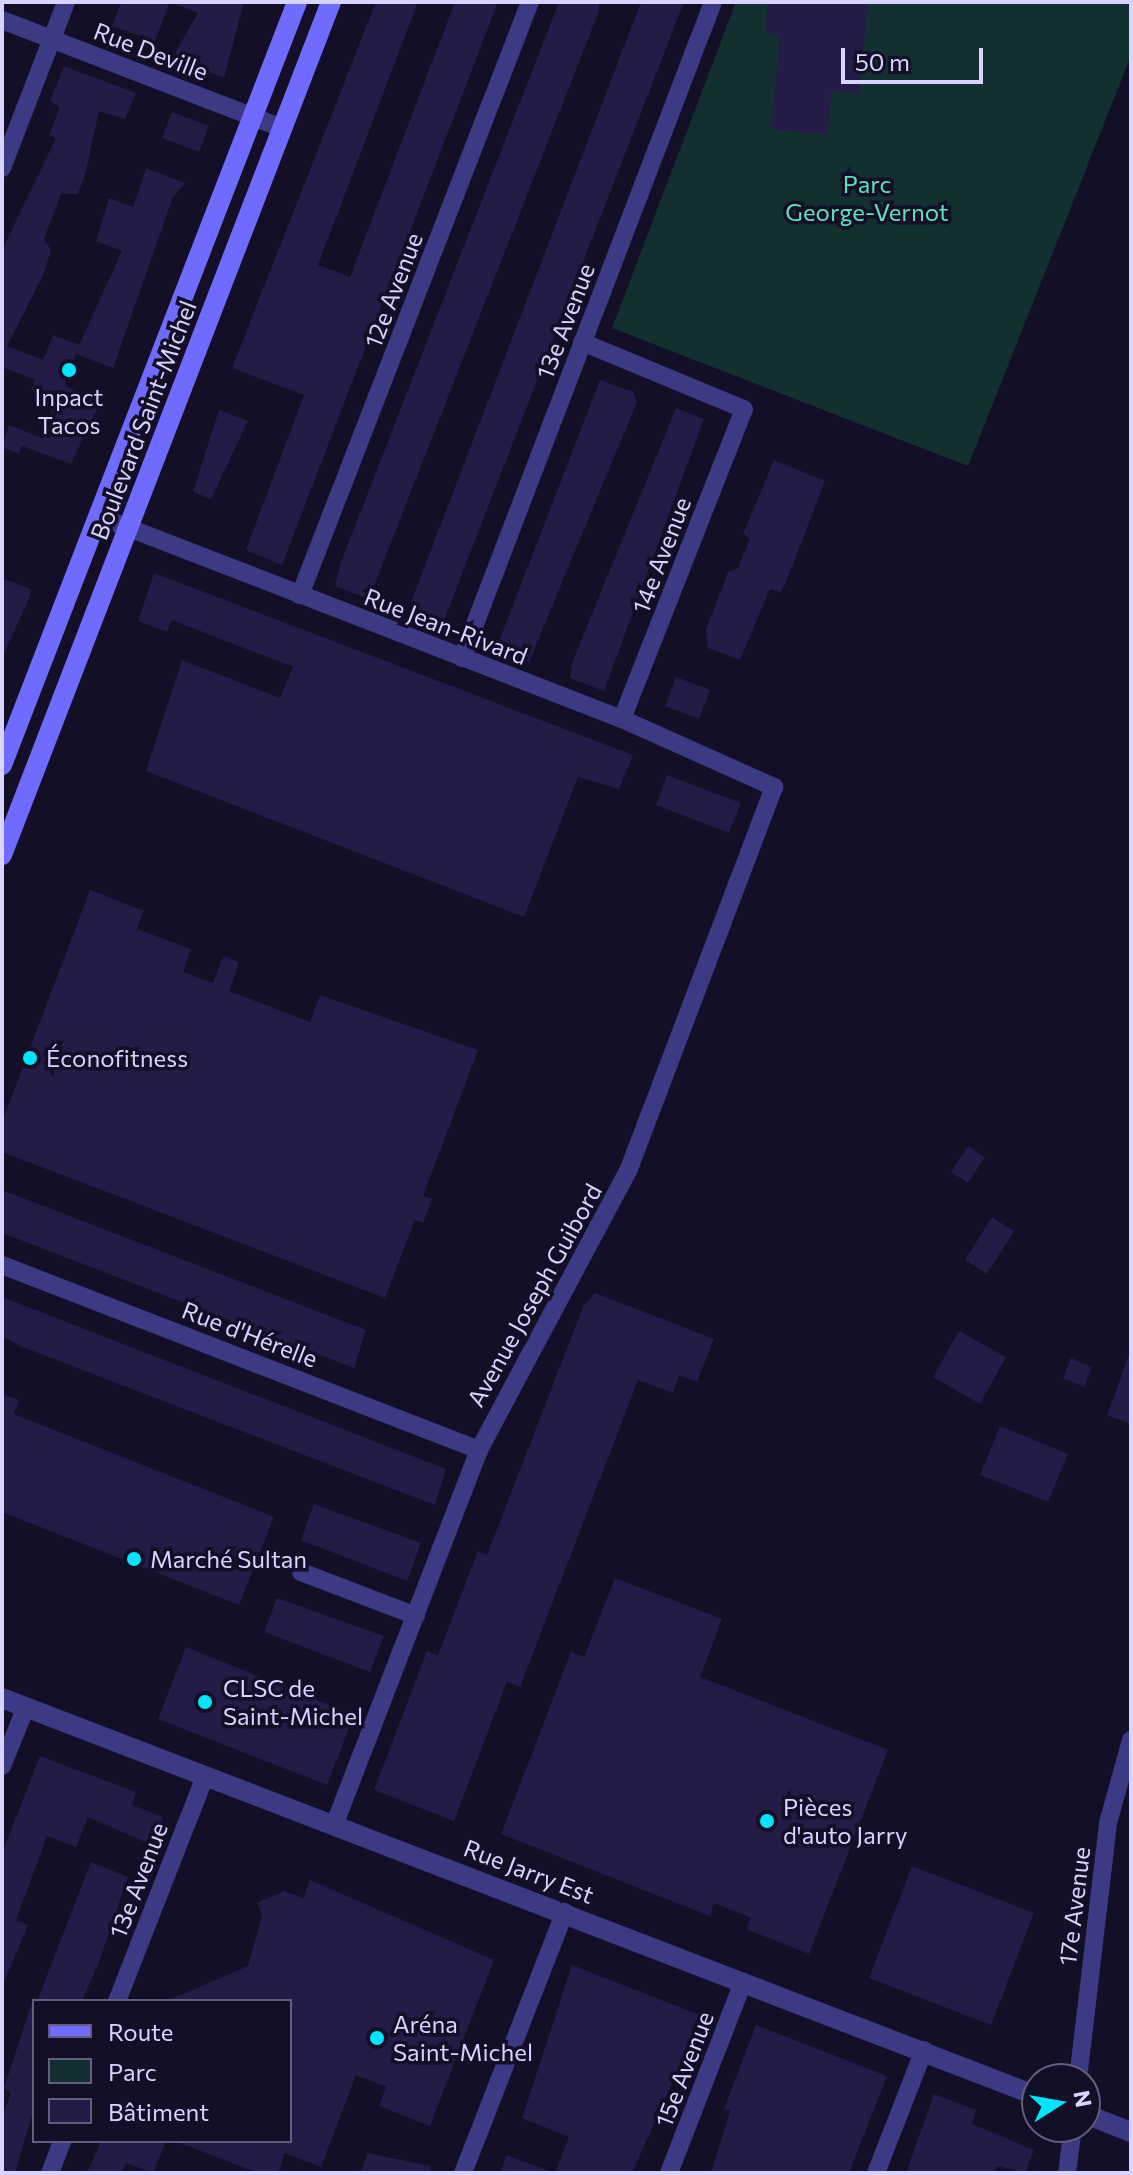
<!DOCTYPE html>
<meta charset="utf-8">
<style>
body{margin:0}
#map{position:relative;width:1133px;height:2175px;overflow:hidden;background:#130f26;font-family:Commissioner,sans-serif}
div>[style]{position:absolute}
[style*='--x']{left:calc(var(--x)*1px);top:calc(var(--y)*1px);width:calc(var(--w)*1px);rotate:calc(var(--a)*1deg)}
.green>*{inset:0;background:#12302f}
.building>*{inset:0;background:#241b47}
.minor>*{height:18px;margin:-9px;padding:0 9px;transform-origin:9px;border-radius:9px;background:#3d3a85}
.tertiary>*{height:20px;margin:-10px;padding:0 10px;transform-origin:10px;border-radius:10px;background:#3d3a85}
.secondary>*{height:20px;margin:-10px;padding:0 10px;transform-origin:10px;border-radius:10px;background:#6f6bff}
.dots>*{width:22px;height:22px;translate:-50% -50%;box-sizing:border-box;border:4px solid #130f26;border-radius:50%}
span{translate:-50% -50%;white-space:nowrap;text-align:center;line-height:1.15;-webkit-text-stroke:7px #130f26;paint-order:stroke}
.street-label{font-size:24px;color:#d9d4ff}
.park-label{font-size:24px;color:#5fe0c0}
.poi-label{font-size:24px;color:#d9d4ff}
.left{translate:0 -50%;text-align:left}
.frame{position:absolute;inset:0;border:4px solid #d9d4ff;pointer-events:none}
.legend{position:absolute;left:32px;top:1999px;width:260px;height:144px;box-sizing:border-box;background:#130f26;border:2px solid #625e7d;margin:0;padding:10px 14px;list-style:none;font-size:24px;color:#d9d4ff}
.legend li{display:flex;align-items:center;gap:16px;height:40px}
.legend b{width:40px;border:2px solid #625e7d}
.north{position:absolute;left:1021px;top:2063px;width:80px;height:80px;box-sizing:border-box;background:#130f26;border:2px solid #625e7d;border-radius:50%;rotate:79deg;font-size:22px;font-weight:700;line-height:32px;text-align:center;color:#d9d4ff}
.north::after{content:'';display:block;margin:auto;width:28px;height:36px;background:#00e5ff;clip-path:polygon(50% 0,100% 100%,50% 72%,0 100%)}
.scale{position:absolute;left:841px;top:48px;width:142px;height:36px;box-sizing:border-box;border:4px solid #d9d4ff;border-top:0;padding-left:10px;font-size:24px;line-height:28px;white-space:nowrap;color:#d9d4ff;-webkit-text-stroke:6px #130f26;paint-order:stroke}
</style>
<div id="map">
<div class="green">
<div style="clip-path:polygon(736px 2px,1131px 2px,1131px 56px,968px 466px,612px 328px)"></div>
</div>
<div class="building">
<div style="clip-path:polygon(121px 2px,170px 2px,155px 41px,112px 26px)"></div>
<div style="clip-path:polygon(171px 2px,244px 2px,224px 78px,172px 58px,198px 13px)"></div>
<div style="clip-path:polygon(376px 2px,418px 2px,318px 265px,350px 277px,455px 2px,498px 2px,282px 565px,246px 550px,304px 395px,232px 368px)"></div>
<div style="clip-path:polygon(559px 2px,599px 2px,599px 11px,369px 599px,335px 586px,341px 562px)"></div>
<div style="clip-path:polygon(641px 2px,684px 2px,441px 628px,409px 615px,411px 602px)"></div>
<div style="clip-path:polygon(768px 2px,868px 2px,859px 94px,832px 91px,827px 135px,771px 129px,780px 35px,765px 33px)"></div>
<div style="clip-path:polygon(64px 66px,136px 93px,125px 119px,99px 111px,85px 175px,78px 194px,61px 194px,44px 239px,51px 250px,44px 273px,7px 346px,43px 360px,53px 335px,79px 345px,122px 251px,96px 241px,109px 198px,133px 207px,146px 168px,185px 183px,173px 197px,113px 368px,76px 354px,65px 386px,101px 401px,71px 464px,22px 446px,19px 454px,2px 447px,9px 425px,42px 438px,56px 399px,31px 390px,35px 380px,2px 367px,2px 250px,56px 138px,49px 135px,60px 107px,50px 101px)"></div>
<div style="clip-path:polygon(172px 112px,209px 126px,199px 152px,162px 138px)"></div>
<div style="clip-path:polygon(600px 380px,633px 392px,637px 402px,529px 662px,496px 649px)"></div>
<div style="clip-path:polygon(676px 408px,704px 419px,604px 691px,570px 678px,572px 663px)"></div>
<div style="clip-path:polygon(219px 410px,248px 421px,211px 499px,193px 492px)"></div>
<div style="clip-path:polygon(774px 460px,825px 481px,785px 585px,780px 592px,770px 589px,740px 660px,708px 648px,706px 630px,728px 572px,738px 568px,750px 538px,743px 534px)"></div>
<div style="clip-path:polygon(154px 573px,633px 755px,619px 789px,578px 777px,524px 917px,146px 771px,182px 660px,280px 698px,293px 667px,172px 620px,167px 632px,138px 621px)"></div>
<div style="clip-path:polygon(2px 578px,30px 589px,30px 596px,3px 656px)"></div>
<div style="clip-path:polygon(676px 677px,710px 690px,699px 719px,665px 706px)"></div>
<div style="clip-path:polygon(667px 775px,741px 803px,729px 833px,656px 805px)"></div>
<div style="clip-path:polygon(90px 890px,144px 911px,137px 929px,191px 949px,183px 972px,213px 983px,223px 956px,239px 963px,229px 991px,310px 1022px,320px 995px,478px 1050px,423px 1196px,432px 1199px,423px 1223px,415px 1220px,385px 1298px,2px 1152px,2px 1122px)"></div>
<div style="clip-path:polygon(968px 1146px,985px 1157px,968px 1183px,951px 1172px)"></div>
<div style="clip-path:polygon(2px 1190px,366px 1330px,354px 1368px,2px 1233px)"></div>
<div style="clip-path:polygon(992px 1217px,1014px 1231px,987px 1274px,965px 1260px)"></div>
<div style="clip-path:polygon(595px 1293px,714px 1339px,697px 1382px,679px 1375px,673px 1393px,638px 1380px,520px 1687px,507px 1682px,454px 1821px,374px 1790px,427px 1651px,438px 1655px,478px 1551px,487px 1555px,583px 1307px)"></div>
<div style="clip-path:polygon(2px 1297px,446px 1469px,435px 1505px,20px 1346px,2px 1336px)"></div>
<div style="clip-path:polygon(959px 1331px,1006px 1357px,980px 1404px,933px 1377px)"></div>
<div style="clip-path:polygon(1129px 1355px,1131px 1355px,1131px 1424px,1107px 1415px)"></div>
<div style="clip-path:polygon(1071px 1358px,1092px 1367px,1084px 1387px,1063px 1378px)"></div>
<div style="clip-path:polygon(2px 1394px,19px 1400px,14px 1414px,274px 1517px,239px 1605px,2px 1512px)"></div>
<div style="clip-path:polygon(1000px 1426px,1068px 1454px,1048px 1502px,980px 1475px)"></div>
<div style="clip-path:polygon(314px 1504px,421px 1543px,407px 1581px,301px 1540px)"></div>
<div style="clip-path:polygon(615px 1578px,722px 1619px,700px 1677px,888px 1750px,809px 1954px,746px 1929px,751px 1918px,714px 1903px,710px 1916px,501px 1834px,571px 1652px,584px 1657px)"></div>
<div style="clip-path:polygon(277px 1598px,384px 1636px,370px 1672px,264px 1632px)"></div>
<div style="clip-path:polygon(186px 1647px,354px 1715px,327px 1785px,158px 1719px)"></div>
<div style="clip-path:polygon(40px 1756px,136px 1792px,132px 1805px,163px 1817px,152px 1845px,88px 1817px,76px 1847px,47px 1836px,16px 1920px,28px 1925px,4px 1982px,2px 1853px)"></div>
<div style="clip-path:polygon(91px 1862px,128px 1877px,99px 1962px,82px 2001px,37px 2001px)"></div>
<div style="clip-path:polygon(912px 1866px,1034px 1913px,991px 2025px,869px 1978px)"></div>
<div style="clip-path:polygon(310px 1880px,494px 1960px,430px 2126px,379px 2106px,386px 2087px,356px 2075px,321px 2167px,285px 2153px,278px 2173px,257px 2173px,178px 2142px,290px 2141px,290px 2001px,167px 2001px,248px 1966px,262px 1915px,257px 1903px,284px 1891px,303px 1898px)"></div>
<div style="clip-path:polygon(572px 1965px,702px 2016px,632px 2173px,555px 2173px,569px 2137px,522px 2118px)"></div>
<div style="clip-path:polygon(34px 1996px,34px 2109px,15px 2173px,2px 2173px,2px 2117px,11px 2093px,4px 2088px)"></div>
<div style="clip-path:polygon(756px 2025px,887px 2076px,849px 2173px,711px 2173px,730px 2111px,724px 2109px)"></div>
<div style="clip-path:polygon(934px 2094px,976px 2110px,972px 2124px,1034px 2150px,1025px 2173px,997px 2166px,994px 2173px,906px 2173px)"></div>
<div style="clip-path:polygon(101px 2141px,166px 2141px,153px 2173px,126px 2163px,121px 2173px,87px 2173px)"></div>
<div style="clip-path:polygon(368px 2153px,430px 2166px,430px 2173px,360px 2173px)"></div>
<div style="clip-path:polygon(507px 2155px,552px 2172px,551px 2173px,500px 2173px)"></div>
</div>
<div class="minor">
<div style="--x:2;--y:20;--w:300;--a:21.1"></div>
<div style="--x:2;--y:168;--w:178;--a:-68.9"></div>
<div style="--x:582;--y:342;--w:175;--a:22.5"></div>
<div style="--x:744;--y:409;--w:333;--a:111.5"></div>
<div style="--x:98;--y:516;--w:562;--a:21.18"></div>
<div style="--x:622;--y:719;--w:167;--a:24.1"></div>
<div style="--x:774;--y:787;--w:409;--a:110.8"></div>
<div style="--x:629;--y:1169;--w:319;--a:118.1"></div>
<div style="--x:479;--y:1450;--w:403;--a:111.1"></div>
<div style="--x:300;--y:595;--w:636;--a:-68.8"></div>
<div style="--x:462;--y:658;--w:702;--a:-69.06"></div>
<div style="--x:2;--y:1265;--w:512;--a:21.2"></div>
<div style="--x:301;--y:1572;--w:123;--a:20.9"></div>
<div style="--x:2;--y:1766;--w:64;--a:-67.9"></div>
<div style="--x:117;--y:2001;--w:242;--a:-68.6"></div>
<div style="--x:1078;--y:2079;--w:258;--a:-83.3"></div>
<div style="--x:1108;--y:1823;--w:86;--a:-74.5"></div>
<div style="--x:50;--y:2173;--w:34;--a:-69"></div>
<div style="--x:463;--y:2173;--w:280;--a:-68.7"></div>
<div style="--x:669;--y:2173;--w:205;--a:-68.8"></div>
<div style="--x:876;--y:2173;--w:132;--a:-68.7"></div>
<div style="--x:1067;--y:2173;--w:46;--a:-82.6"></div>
</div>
<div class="tertiary">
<div style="--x:2;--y:1698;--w:1109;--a:21.03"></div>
<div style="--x:1085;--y:2114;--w:49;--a:21.4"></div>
</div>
<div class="secondary">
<div style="--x:2;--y:765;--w:818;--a:-68.86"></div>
<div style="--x:2;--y:855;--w:914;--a:-68.91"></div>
</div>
<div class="dots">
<div style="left:69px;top:370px;background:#00e5ff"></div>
<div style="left:30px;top:1058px;background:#00e5ff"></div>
<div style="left:134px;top:1559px;background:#00e5ff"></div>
<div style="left:205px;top:1702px;background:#00e5ff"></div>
<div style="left:767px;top:1821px;background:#00e5ff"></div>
<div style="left:377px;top:2038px;background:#00e5ff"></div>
</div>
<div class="street-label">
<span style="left:151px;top:51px;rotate:21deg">Rue Deville</span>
<span style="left:393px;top:290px;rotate:-69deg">12e Avenue</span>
<span style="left:565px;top:321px;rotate:-69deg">13e Avenue</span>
<span style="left:143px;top:420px;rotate:-69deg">Boulevard Saint-Michel</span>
<span style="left:661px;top:555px;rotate:-69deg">14e Avenue</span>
<span style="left:446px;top:626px;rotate:21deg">Rue Jean-Rivard</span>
<span style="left:534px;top:1295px;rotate:-61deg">Avenue Joseph Guibord</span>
<span style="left:250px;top:1334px;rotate:21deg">Rue d'Hérelle</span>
<span style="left:529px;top:1871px;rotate:21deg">Rue Jarry Est</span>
<span style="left:138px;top:1880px;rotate:-69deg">13e Avenue</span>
<span style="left:1074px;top:1906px;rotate:-83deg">17e Avenue</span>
<span style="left:684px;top:2069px;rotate:-69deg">15e Avenue</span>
</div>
<div class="park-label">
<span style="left:867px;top:198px">Parc<br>George-Vernot</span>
</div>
<div class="poi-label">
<span style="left:69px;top:411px">Inpact<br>Tacos</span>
<span class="left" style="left:46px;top:1058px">Éconofitness</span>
<span class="left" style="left:150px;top:1559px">Marché Sultan</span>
<span class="left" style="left:223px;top:1702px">CLSC de<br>Saint-Michel</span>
<span class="left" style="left:783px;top:1821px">Pièces<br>d'auto Jarry</span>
<span class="left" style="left:393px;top:2038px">Aréna<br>Saint-Michel</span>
</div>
<div class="frame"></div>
<ul class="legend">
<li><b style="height:10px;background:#6f6bff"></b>Route</li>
<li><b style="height:22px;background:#12302f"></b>Parc</li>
<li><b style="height:22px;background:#241b47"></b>Bâtiment</li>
</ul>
<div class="north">N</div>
<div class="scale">50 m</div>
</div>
